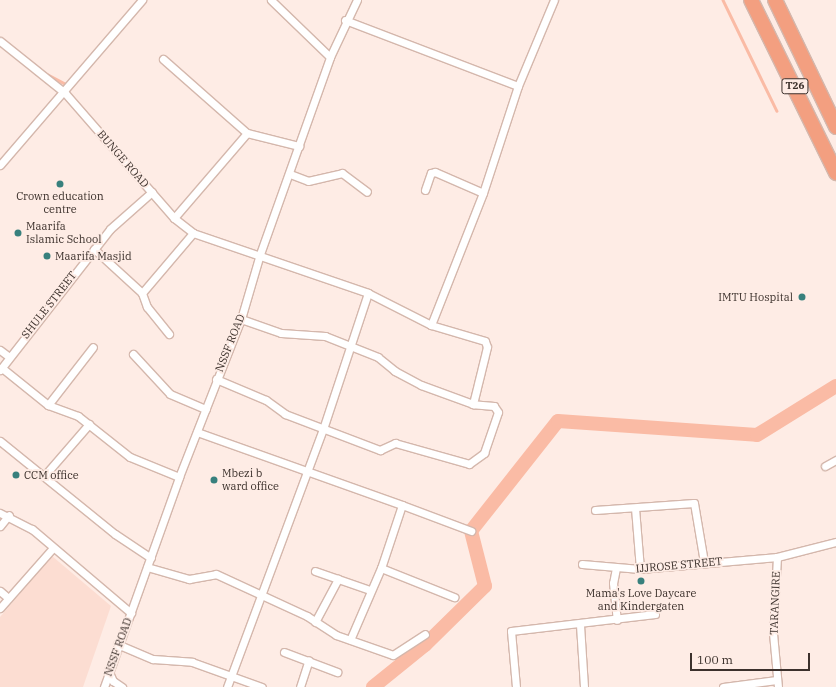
<!DOCTYPE html>
<style>
body{margin:0}
#map{position:relative;width:836px;height:687px;overflow:hidden;background:#feece5;font-family:"IBM Plex Serif",serif}
div>[style]{position:absolute}
[style*='--x']{left:calc(var(--x)*1px);top:calc(var(--y)*1px);width:calc(var(--w)*1px);rotate:calc(var(--a)*1deg)}
.built>*{inset:0;background:#fcddd2}
.stream>*{height:2.5px;margin:-1.25px;padding:0 1.25px;transform-origin:1.25px;border-radius:1.25px;background:#fabba5}
.river>*{height:14px;margin:-7px;padding:0 7px;transform-origin:7px;border-radius:7px;background:#fabba5}
.roads{filter:drop-shadow(1px 0 #d4b7ac) drop-shadow(-1px 0 #d4b7ac) drop-shadow(0 1px #d4b7ac) drop-shadow(0 -1px #d4b7ac)}
.street>*{height:7px;margin:-3.5px;padding:0 3.5px;transform-origin:3.5px;border-radius:3.5px;background:#fff}
.highway>*{height:14px;margin:-7px;padding:0 7px;transform-origin:7px;border-radius:7px;background:#f39f80}
.dots>*{width:11px;height:11px;translate:-50% -50%;box-sizing:border-box;border:2px solid #feece5;border-radius:50%}
span{translate:-50% -50%;white-space:nowrap;text-align:center;line-height:1.15;-webkit-text-stroke:3.5px #feece5;paint-order:stroke}
.shield-label span{padding:1px 3px;background:#feece5;border:1px solid;border-radius:3px;-webkit-text-stroke-width:0}
.shield-label{font-size:10px;color:#3c312c;font-weight:700}
.street-label{font-size:11px;color:#3c312c}
.poi-label{font-size:11px;color:#3c312c}
.left{translate:0 -50%;text-align:left}
.right{translate:-100% -50%;text-align:right}
.scale{position:absolute;left:690px;top:653px;width:120px;height:18px;box-sizing:border-box;border:2px solid #3c312c;border-top:0;padding-left:5px;font-size:12px;line-height:14px;white-space:nowrap;color:#3c312c;-webkit-text-stroke:3px #feece5;paint-order:stroke}
</style>
<div id="map">
<div class="built">
<div style="clip-path:polygon(52px 556px,111px 606px,83px 687px,0 687px,0 617px)"></div>
</div>
<div class="stream">
<div style="--x:723;--y:0;--w:123;--a:64.1"></div>
<div style="--x:47;--y:74;--w:21;--a:28"></div>
</div>
<div class="river">
<div style="--x:373;--y:687;--w:67;--a:-38.9"></div>
<div style="--x:425;--y:645;--w:84;--a:-44.5"></div>
<div style="--x:485;--y:586;--w:57;--a:-104.3"></div>
<div style="--x:471;--y:531;--w:140;--a:-51.7"></div>
<div style="--x:558;--y:421;--w:199;--a:4"></div>
<div style="--x:757;--y:435;--w:93;--a:-31.8"></div>
</div>
<div class="roads">
<div class="street">
<div style="--x:271;--y:0;--w:82;--a:44"></div>
<div style="--x:345;--y:20;--w:185;--a:20.9"></div>
<div style="--x:0;--y:41;--w:83;--a:38.7"></div>
<div style="--x:65;--y:93;--w:166;--a:48.9"></div>
<div style="--x:174;--y:218;--w:24;--a:38"></div>
<div style="--x:193;--y:233;--w:185;--a:18.9"></div>
<div style="--x:368;--y:293;--w:71;--a:26.9"></div>
<div style="--x:431;--y:325;--w:56;--a:16.5"></div>
<div style="--x:485;--y:341;--w:6;--a:72"></div>
<div style="--x:487;--y:347;--w:59;--a:103.8"></div>
<div style="--x:163;--y:59;--w:112;--a:41.4"></div>
<div style="--x:247;--y:133;--w:54;--a:14"></div>
<div style="--x:0;--y:165;--w:218;--a:-49.3"></div>
<div style="--x:290;--y:174;--w:19;--a:21"></div>
<div style="--x:308;--y:181;--w:35;--a:-13"></div>
<div style="--x:342;--y:173;--w:31;--a:37"></div>
<div style="--x:425;--y:190;--w:18;--a:-71"></div>
<div style="--x:431;--y:173;--w:4;--a:-14"></div>
<div style="--x:435;--y:172;--w:52;--a:23.6"></div>
<div style="--x:174;--y:218;--w:112;--a:-49.3"></div>
<div style="--x:94;--y:249;--w:65;--a:42.5"></div>
<div style="--x:431;--y:325;--w:142;--a:-68.5"></div>
<div style="--x:483;--y:193;--w:113;--a:-71.9"></div>
<div style="--x:518;--y:86;--w:93;--a:-67.3"></div>
<div style="--x:169;--y:334;--w:35;--a:-129"></div>
<div style="--x:147;--y:307;--w:15;--a:-110"></div>
<div style="--x:142;--y:293;--w:79;--a:-49.6"></div>
<div style="--x:0;--y:350;--w:10;--a:37"></div>
<div style="--x:133;--y:354;--w:54;--a:47.2"></div>
<div style="--x:170;--y:394;--w:39;--a:23"></div>
<div style="--x:2;--y:368;--w:59;--a:38.8"></div>
<div style="--x:48;--y:405;--w:32;--a:20"></div>
<div style="--x:78;--y:416;--w:66;--a:38.3"></div>
<div style="--x:130;--y:457;--w:53;--a:22.2"></div>
<div style="--x:0;--y:370;--w:179;--a:-52"></div>
<div style="--x:110;--y:229;--w:56;--a:-41.4"></div>
<div style="--x:216;--y:379;--w:54;--a:22.8"></div>
<div style="--x:266;--y:400;--w:24;--a:36"></div>
<div style="--x:285;--y:414;--w:102;--a:20.8"></div>
<div style="--x:380;--y:450;--w:17;--a:-25"></div>
<div style="--x:395;--y:443;--w:77;--a:15.8"></div>
<div style="--x:469;--y:464;--w:19;--a:-36"></div>
<div style="--x:484;--y:453;--w:43;--a:-71.1"></div>
<div style="--x:498;--y:412;--w:7;--a:-124"></div>
<div style="--x:494;--y:406;--w:21;--a:-175"></div>
<div style="--x:473;--y:404;--w:55;--a:-159.9"></div>
<div style="--x:421;--y:385;--w:30;--a:-152"></div>
<div style="--x:395;--y:371;--w:22;--a:-141"></div>
<div style="--x:378;--y:357;--w:57;--a:-158.4"></div>
<div style="--x:325;--y:336;--w:44;--a:-176.1"></div>
<div style="--x:281;--y:333;--w:42;--a:-160.7"></div>
<div style="--x:48;--y:405;--w:73;--a:-52.2"></div>
<div style="--x:197;--y:432;--w:218;--a:19.6"></div>
<div style="--x:402;--y:505;--w:66;--a:108.4"></div>
<div style="--x:381;--y:568;--w:78;--a:113.3"></div>
<div style="--x:0;--y:441;--w:148;--a:39"></div>
<div style="--x:115;--y:534;--w:43;--a:33.7"></div>
<div style="--x:825;--y:466;--w:13;--a:-29"></div>
<div style="--x:44;--y:476;--w:69;--a:-49.1"></div>
<div style="--x:402;--y:505;--w:74;--a:20.6"></div>
<div style="--x:635;--y:508;--w:61;--a:85.3"></div>
<div style="--x:595;--y:510;--w:99;--a:-4"></div>
<div style="--x:694;--y:503;--w:60;--a:80.4"></div>
<div style="--x:0;--y:513;--w:36;--a:27"></div>
<div style="--x:32;--y:529;--w:130;--a:40.3"></div>
<div style="--x:0;--y:526;--w:14;--a:-51"></div>
<div style="--x:582;--y:564;--w:58;--a:4.9"></div>
<div style="--x:640;--y:569;--w:138;--a:-5"></div>
<div style="--x:147;--y:567;--w:44;--a:15.9"></div>
<div style="--x:189;--y:579;--w:27;--a:-10"></div>
<div style="--x:216;--y:574;--w:100;--a:24.8"></div>
<div style="--x:307;--y:616;--w:35;--a:33"></div>
<div style="--x:336;--y:635;--w:60;--a:19.3"></div>
<div style="--x:393;--y:655;--w:38;--a:-33"></div>
<div style="--x:381;--y:568;--w:79;--a:21.7"></div>
<div style="--x:616;--y:568;--w:15;--a:101"></div>
<div style="--x:613;--y:583;--w:37;--a:84"></div>
<div style="--x:315;--y:571;--w:58;--a:19.1"></div>
<div style="--x:0;--y:591;--w:11;--a:41"></div>
<div style="--x:0;--y:608;--w:79;--a:-48.6"></div>
<div style="--x:315;--y:622;--w:49;--a:-61.9"></div>
<div style="--x:580;--y:625;--w:62;--a:86.3"></div>
<div style="--x:117;--y:644;--w:39;--a:23"></div>
<div style="--x:153;--y:659;--w:39;--a:4"></div>
<div style="--x:192;--y:662;--w:74;--a:19.7"></div>
<div style="--x:284;--y:652;--w:57;--a:20.7"></div>
<div style="--x:108;--y:670;--w:12;--a:66"></div>
<div style="--x:113;--y:681;--w:11;--a:34"></div>
<div style="--x:104;--y:687;--w:223;--a:-70.3"></div>
<div style="--x:179;--y:477;--w:170;--a:-68.6"></div>
<div style="--x:241;--y:319;--w:68;--a:-73.7"></div>
<div style="--x:260;--y:254;--w:209;--a:-70.4"></div>
<div style="--x:330;--y:57;--w:63;--a:-64.7"></div>
<div style="--x:227;--y:687;--w:275;--a:-69.6"></div>
<div style="--x:323;--y:429;--w:143;--a:-71.7"></div>
<div style="--x:300;--y:687;--w:28;--a:-72"></div>
<div style="--x:516;--y:687;--w:56;--a:-95.1"></div>
<div style="--x:511;--y:631;--w:145;--a:-6.7"></div>
<div style="--x:723;--y:687;--w:54;--a:-7.4"></div>
<div style="--x:778;--y:687;--w:54;--a:-95.3"></div>
<div style="--x:773;--y:633;--w:76;--a:-87"></div>
<div style="--x:777;--y:557;--w:61;--a:-14.3"></div>
</div>
<div class="highway">
<div style="--x:751;--y:0;--w:193;--a:63.8"></div>
<div style="--x:775;--y:0;--w:141;--a:64.3"></div>
</div>
</div>
<div class="dots">
<div style="left:60px;top:184px;background:#38807d"></div>
<div style="left:18px;top:233px;background:#38807d"></div>
<div style="left:47px;top:256px;background:#38807d"></div>
<div style="left:802px;top:297px;background:#38807d"></div>
<div style="left:16px;top:475px;background:#38807d"></div>
<div style="left:214px;top:480px;background:#38807d"></div>
<div style="left:641px;top:581px;background:#38807d"></div>
</div>
<div class="shield-label">
<span style="left:795px;top:86px">T26</span>
</div>
<div class="street-label">
<span style="left:123px;top:159px;rotate:49deg">BUNGE ROAD</span>
<span style="left:49px;top:305px;rotate:-52deg">SHULE STREET</span>
<span style="left:230px;top:343px;rotate:-68deg">NSSF ROAD</span>
<span style="left:679px;top:565px;rotate:-5deg">IJJROSE STREET</span>
<span style="left:775px;top:603px;rotate:-88deg">TARANGIRE</span>
<span style="left:118px;top:647px;rotate:-70deg">NSSF ROAD</span>
</div>
<div class="poi-label">
<span style="left:60px;top:203px">Crown education<br>centre</span>
<span class="left" style="left:26px;top:233px">Maarifa<br>Islamic School</span>
<span class="left" style="left:55px;top:256px">Maarifa Masjid</span>
<span class="right" style="left:793px;top:297px">IMTU Hospital</span>
<span class="left" style="left:222px;top:480px">Mbezi b<br>ward office</span>
<span class="left" style="left:24px;top:475px">CCM office</span>
<span style="left:641px;top:600px">Mama's Love Daycare<br>and Kindergaten</span>
</div>
<div class="scale">100 m</div>
</div>
